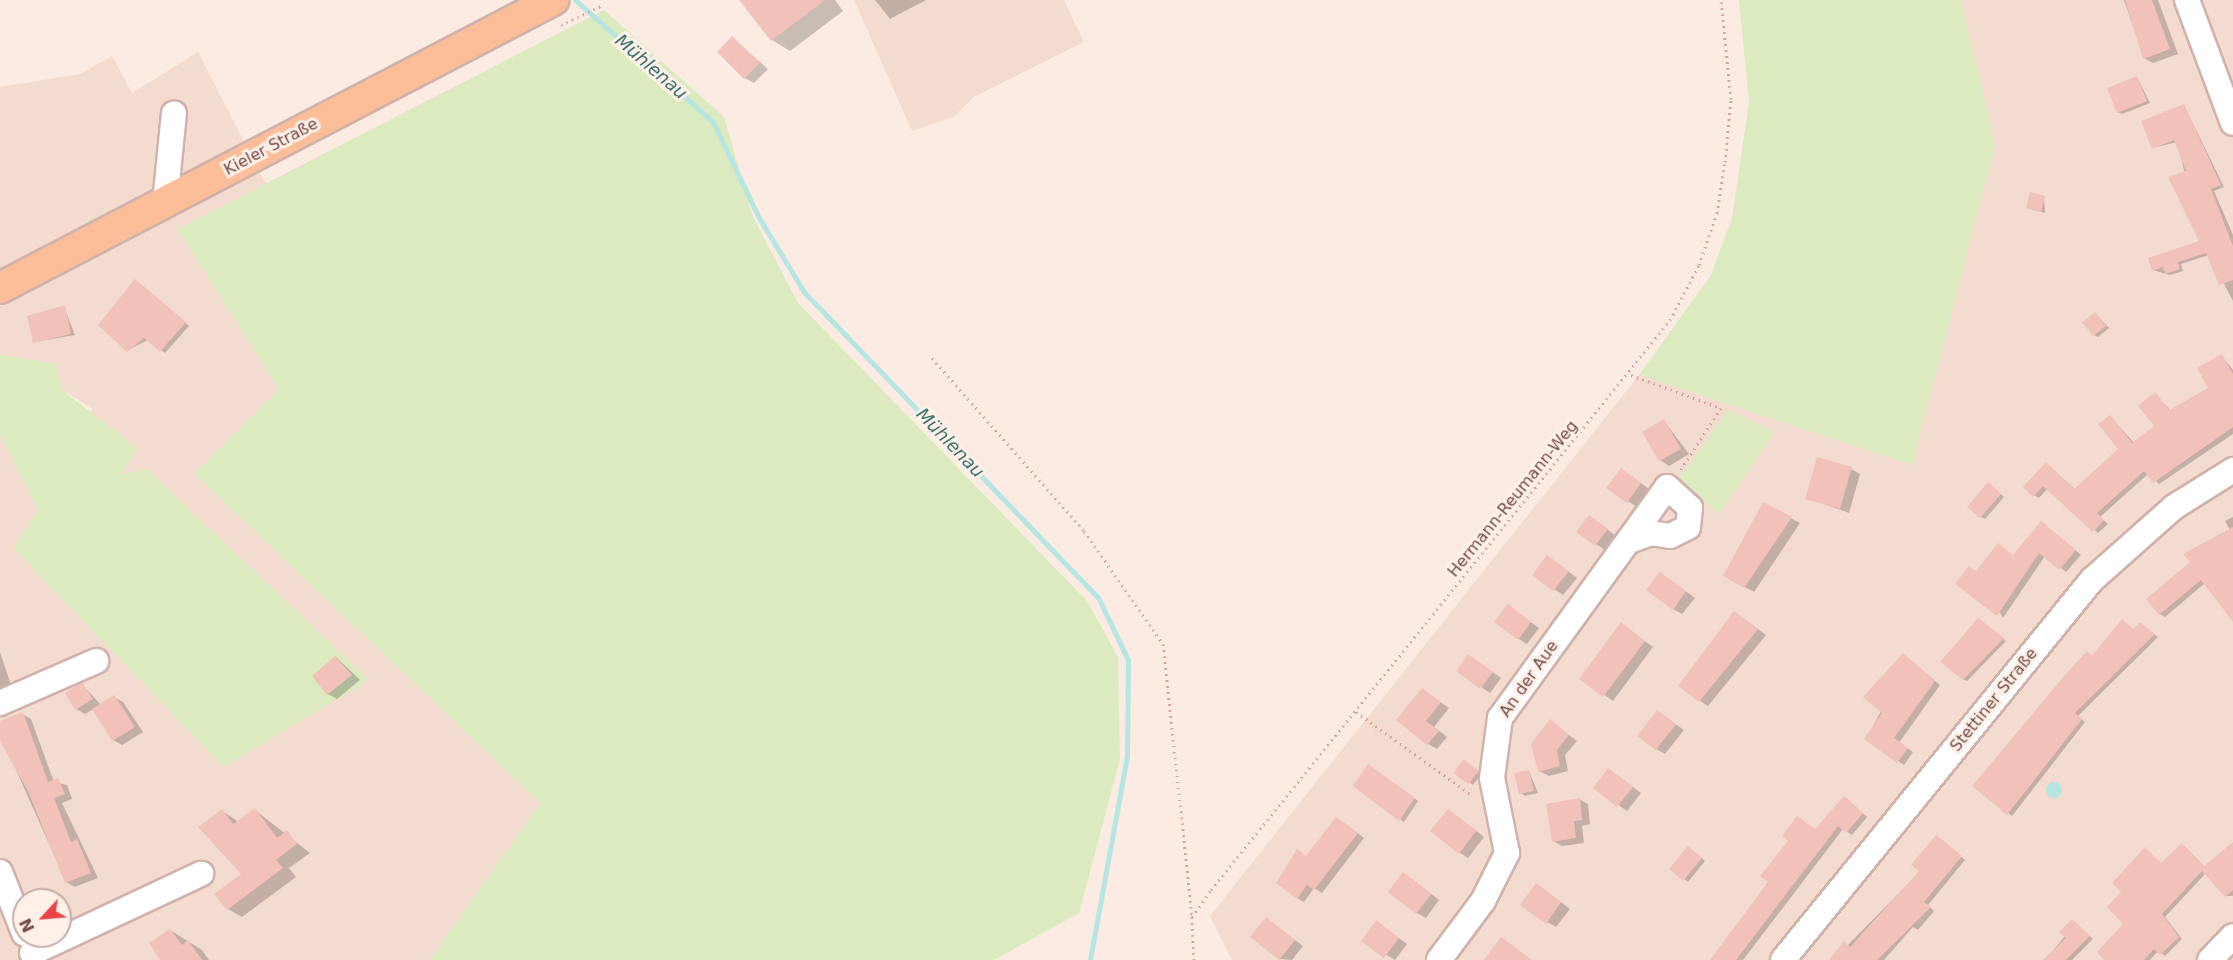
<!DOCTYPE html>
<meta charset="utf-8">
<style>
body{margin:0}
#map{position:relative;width:2233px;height:960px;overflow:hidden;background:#fcebe2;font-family:"DejaVu Sans",sans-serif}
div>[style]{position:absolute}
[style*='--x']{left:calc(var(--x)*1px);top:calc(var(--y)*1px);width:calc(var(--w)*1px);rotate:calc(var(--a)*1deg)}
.residential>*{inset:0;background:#f4dbd0}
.green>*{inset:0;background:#dceac0}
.water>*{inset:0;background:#b6e6e1}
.round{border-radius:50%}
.shadow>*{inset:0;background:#0003}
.stream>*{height:5px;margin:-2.5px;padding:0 2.5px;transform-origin:2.5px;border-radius:2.5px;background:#b6e6e1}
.building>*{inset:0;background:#f2c1b9}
.path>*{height:3px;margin-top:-1.5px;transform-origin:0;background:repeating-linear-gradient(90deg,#d7a49c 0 1.5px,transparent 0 6px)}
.roads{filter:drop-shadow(2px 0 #d0b2ab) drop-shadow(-2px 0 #d0b2ab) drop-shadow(0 2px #d0b2ab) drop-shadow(0 -2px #d0b2ab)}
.minor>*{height:24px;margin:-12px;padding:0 12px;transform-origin:12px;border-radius:12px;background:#fff}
.major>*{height:30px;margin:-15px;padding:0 15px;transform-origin:15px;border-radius:15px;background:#fcbe99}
span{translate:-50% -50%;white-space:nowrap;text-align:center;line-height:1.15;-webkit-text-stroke:6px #fff0e8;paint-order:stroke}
.street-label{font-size:16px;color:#744c48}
.water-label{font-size:18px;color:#39736e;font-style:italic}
.north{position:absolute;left:12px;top:888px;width:60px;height:60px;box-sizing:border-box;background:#fff0e8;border:2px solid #c7aea8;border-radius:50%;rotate:244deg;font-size:16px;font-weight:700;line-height:24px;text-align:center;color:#744c48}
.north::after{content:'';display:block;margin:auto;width:21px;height:27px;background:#e9444a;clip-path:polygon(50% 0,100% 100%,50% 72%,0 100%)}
</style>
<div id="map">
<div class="residential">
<div style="clip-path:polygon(854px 0,1064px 0,1084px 42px,974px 97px,953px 117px,912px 131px)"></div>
<div style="clip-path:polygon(1961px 0,2233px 0,2233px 960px,1232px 960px,1210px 916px,1639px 375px,1912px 465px,1994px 145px)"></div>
<div style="clip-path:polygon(evenodd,198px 52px,266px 184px,178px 229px,279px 389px,194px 474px,540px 803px,430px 960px,0 960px,0 436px,38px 510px,92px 409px,13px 358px,0 355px,0 87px,80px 74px,112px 56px,132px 93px,198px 52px,24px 900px,60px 900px,60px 936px,24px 936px,24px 900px)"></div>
</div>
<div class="green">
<div style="clip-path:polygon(1739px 0,1961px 0,1995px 145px,1912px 465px,1639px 375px,1711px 275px,1732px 218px,1749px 102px)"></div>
<div style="clip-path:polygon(604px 10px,724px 117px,753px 217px,798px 303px,1087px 601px,1118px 657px,1120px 759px,1079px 913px,994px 960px,430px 960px,540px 803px,194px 474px,279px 389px,177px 229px)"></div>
<div style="clip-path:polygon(0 355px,55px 363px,61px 389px,138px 449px,120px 474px,146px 469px,369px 680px,223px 767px,13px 548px,38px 510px,0 436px)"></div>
<div style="clip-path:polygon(1728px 410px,1775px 432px,1719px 513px,1676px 483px)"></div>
</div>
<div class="water">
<div class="round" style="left:2046px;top:782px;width:16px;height:16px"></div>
</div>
<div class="shadow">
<div style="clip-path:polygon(741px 0,835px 0,843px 11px,790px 51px,772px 40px)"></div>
<div style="clip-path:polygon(875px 0,926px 0,890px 19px)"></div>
<div style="clip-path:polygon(2124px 0,2158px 0,2178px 54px,2153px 63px,2144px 58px)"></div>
<div style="clip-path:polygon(732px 38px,768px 69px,754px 83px,745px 78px)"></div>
<div style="clip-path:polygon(2137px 77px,2150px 103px,2122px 114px,2118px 112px)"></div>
<div style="clip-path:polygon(2184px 105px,2224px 187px,2214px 191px,2233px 235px,2233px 301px,2209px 255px,2181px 264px,2183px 271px,2170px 275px,2153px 270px,2202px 242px,2177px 142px,2153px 148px)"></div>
<div style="clip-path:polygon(2044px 198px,2045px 213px,2027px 208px)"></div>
<div style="clip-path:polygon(139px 283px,189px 326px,165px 353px,148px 340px,128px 350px)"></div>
<div style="clip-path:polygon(64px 307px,75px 335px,35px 342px)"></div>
<div style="clip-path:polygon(2095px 313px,2109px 328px,2098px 337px,2094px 335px)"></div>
<div style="clip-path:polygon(2222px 356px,2233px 370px,2233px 434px,2159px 484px,2148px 474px,2100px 517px,2108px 524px,2098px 533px,2048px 488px,2039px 498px,2034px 495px,2047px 464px,2076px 490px,2120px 449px,2110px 416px,2134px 443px,2156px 426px,2155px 394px,2171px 411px,2210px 388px)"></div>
<div style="clip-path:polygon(1664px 421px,1689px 454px,1669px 466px,1660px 460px)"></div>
<div style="clip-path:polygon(1851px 469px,1860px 474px,1849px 513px,1807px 498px)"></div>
<div style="clip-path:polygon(1630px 475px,1649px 489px,1637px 507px,1628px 501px)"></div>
<div style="clip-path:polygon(1993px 487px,2004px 497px,1985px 519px,1981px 517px)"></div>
<div style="clip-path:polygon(1764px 504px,1800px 523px,1754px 592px,1725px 576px)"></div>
<div style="clip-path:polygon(2233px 517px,2233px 615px,2205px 583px,2165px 617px,2160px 614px,2148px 599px,2230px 530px,2225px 521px)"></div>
<div style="clip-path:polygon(1598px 522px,1616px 536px,1605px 550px,1578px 532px)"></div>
<div style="clip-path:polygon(2047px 527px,2081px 555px,2066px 572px,2045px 556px,2003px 618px,1976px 573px,2014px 556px)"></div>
<div style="clip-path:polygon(1556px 562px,1577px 578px,1563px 595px,1534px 575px)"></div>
<div style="clip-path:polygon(1669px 579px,1695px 598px,1682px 614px,1673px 609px)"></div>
<div style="clip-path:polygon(1508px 606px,1539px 628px,1527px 644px,1519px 639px)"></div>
<div style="clip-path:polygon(1743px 618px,1766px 635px,1708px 706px,1699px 700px)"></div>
<div style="clip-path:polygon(1982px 623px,2006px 641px,1967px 681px,1963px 679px)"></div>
<div style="clip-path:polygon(1621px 624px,1653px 647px,1613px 701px,1582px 679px)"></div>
<div style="clip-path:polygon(2144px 626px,2158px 637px,2078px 716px,2085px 722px,2012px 816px,1974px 786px)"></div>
<div style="clip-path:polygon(0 652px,13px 691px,0 698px)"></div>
<div style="clip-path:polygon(336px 657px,360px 680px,337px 699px,328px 694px)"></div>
<div style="clip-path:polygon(1909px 659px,1940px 685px,1899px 743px,1913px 752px,1904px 765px,1866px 739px)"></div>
<div style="clip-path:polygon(1477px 661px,1501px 678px,1490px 693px,1458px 671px)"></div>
<div style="clip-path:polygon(82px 684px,101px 705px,114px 697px,123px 702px,143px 732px,122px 745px,113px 740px,94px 709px,85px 714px,76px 709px)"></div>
<div style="clip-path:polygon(1423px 690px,1449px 708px,1434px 727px,1447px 737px,1437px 749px,1428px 744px)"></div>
<div style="clip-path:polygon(1658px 712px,1684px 730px,1665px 754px,1656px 749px)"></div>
<div style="clip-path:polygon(22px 714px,31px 719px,54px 782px,67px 785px,72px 799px,62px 803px,98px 878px,75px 887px,66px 882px,0 734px,0 723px)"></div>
<div style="clip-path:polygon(1550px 721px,1577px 741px,1565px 755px,1568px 771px,1549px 776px,1539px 771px)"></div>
<div style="clip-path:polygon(1468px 763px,1482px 774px,1473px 785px,1456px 773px)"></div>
<div style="clip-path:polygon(1372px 768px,1418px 801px,1404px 822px,1355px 786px)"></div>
<div style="clip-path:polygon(1529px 771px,1538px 793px,1525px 796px,1521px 793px)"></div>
<div style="clip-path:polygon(1617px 775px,1641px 793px,1627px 811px,1595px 788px)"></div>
<div style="clip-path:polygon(1579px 799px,1588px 804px,1590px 824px,1582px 826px,1584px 843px,1562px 846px,1553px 841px)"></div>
<div style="clip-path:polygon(1849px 801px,1867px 817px,1852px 835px,1843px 829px,1743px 960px,1722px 960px,1815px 831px)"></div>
<div style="clip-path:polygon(255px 810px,310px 853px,289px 868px,296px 877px,242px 917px,228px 909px,243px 874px,222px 811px,239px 822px)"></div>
<div style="clip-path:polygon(1457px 816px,1484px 837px,1468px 858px,1459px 852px)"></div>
<div style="clip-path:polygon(1344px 823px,1364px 838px,1322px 893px,1314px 888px,1304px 902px,1297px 898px,1307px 857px)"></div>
<div style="clip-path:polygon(1941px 839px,1965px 860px,1928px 905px,1934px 911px,1918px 930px,1913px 927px,1884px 960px,1833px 960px,1921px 871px)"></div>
<div style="clip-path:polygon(2182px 844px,2205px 867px,2233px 844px,2233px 896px,2226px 896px,2206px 873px,2165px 917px,2182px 939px,2165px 956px,2158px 951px,2150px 960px,2107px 960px,2162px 864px)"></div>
<div style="clip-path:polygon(1692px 850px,1705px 861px,1688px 882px,1684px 879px)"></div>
<div style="clip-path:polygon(1412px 879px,1439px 900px,1426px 918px,1417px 913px)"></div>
<div style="clip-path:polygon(1545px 890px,1570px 909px,1556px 927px,1547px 922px)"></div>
<div style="clip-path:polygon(1267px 919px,1303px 946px,1292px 960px,1279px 959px)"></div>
<div style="clip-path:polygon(2076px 923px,2093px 939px,2072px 960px,2045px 960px)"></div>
<div style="clip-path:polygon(1385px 928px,1407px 944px,1395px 960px,1363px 941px)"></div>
<div style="clip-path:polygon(170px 930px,202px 950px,209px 960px,163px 960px)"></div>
</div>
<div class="stream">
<div style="--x:575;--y:0;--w:184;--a:41.5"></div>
<div style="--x:713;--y:122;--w:104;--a:64.4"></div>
<div style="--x:758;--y:216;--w:89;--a:58.8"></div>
<div style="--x:804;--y:292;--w:424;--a:46.1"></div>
<div style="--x:1098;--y:597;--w:70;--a:64.5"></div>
<div style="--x:1128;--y:660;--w:96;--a:90.6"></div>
<div style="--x:1127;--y:756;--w:207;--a:100.3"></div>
</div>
<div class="building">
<div style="clip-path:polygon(739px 0,825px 0,771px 41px)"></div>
<div style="clip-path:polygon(2125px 0,2152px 0,2170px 49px,2143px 59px)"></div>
<div style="clip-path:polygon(732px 36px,760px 63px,744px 79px,717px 52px)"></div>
<div style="clip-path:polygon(2137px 76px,2147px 101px,2117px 113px,2107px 88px)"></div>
<div style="clip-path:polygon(2184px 104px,2221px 185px,2211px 189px,2233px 246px,2233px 280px,2219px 285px,2206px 253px,2178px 262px,2180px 269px,2165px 274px,2163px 267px,2152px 271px,2148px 258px,2199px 241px,2168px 177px,2186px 171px,2174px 140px,2152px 149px,2141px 121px)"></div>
<div style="clip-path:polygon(2030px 192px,2045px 196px,2041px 212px,2026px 208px)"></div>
<div style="clip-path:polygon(135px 279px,186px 322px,160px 352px,144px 338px,127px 352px,98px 325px)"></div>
<div style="clip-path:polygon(65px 305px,71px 334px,33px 343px,27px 316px)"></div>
<div style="clip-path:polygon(2095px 312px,2106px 326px,2093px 336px,2082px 322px)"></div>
<div style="clip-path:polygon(2222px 354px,2233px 374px,2233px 427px,2153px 483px,2144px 471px,2097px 513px,2104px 520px,2093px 532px,2043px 486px,2033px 497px,2023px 487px,2046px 462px,2074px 489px,2118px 449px,2098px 424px,2110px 415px,2132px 443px,2154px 426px,2138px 406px,2155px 392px,2169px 410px,2208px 388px,2197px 368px)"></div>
<div style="clip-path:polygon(1664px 419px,1681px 449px,1659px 461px,1642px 432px)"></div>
<div style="clip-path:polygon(1817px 457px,1852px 467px,1840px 509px,1805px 499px)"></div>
<div style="clip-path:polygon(1621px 468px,1641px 483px,1627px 503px,1606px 488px)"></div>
<div style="clip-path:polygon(1988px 482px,2001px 494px,1980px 518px,1967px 507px)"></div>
<div style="clip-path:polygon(1763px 502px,1792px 517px,1744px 588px,1723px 576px)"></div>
<div style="clip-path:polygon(1589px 515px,1608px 529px,1595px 546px,1576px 532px)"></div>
<div style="clip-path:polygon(2041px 521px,2076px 550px,2059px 570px,2039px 553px,1997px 616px,1955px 584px,1969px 566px,1976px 571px,1998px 543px,2013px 555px)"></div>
<div style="clip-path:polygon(2233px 527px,2233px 622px,2201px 580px,2159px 615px,2146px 599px,2190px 562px,2183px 554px)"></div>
<div style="clip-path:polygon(1547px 555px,1569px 571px,1553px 591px,1532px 575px)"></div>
<div style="clip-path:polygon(1660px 572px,1686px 591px,1673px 610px,1646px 590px)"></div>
<div style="clip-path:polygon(1508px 604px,1531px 622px,1518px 640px,1494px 622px)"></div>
<div style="clip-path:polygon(1734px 611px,1758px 629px,1699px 702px,1678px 686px)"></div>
<div style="clip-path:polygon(1978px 618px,2004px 638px,1963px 680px,1940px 662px)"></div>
<div style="clip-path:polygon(2122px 619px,2133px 629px,2140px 622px,2155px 634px,2075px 713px,2082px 719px,2007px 815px,1972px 786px,2066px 674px,2087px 651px,2092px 656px)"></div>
<div style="clip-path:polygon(1621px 622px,1645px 641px,1603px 697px,1579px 679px)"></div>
<div style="clip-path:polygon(1903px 653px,1935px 681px,1894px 738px,1908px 748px,1897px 763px,1864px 739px,1882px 713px,1863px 697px)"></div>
<div style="clip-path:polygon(1468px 654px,1493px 672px,1480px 689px,1456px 671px)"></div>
<div style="clip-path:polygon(335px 656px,352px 675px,327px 695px,312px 676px)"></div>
<div style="clip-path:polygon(82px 682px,93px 699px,75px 710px,65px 693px)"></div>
<div style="clip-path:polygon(1422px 688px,1441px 702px,1426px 721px,1439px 731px,1427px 745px,1396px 720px)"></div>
<div style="clip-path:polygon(114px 695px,135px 727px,112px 741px,92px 709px)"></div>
<div style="clip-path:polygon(1657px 710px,1676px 724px,1656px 750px,1637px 736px)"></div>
<div style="clip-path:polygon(23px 712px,48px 782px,58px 778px,65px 794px,54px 798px,71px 842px,77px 839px,91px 873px,65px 883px,28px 791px,0 741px,0 721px)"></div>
<div style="clip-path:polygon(1550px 719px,1569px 735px,1557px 750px,1560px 766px,1538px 772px,1531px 744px)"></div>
<div style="clip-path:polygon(1464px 759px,1479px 771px,1468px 784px,1453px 773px)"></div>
<div style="clip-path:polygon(1368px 764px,1415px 798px,1399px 821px,1353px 786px)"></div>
<div style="clip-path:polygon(1608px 768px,1633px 787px,1617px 807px,1593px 788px)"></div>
<div style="clip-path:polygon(1529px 770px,1534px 791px,1519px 794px,1514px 773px)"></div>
<div style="clip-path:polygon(1844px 796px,1863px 813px,1846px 833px,1838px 826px,1736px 960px,1710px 960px,1768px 882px,1760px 876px,1788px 841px,1782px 836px,1797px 816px,1815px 829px)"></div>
<div style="clip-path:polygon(1580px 798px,1582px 820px,1574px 821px,1576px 838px,1552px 842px,1546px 804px)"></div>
<div style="clip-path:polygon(255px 808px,277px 838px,287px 830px,297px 844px,276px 860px,283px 868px,227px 910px,214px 894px,241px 874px,198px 827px,222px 809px,233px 824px)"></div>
<div style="clip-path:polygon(1448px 809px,1476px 831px,1459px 854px,1430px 831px)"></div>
<div style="clip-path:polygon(1336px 817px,1358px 833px,1314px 890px,1307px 885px,1297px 899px,1276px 883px,1297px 849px,1306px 856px)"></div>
<div style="clip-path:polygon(1936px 835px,1962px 856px,1924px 902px,1931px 907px,1877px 960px,1829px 960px,1844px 941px,1850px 947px,1919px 871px,1911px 865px)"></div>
<div style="clip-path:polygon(2233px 842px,2233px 890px,2225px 897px,2202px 871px,2162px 914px,2179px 937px,2160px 955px,2154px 949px,2144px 960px,2104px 960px,2097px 952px,2123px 924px,2107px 907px,2121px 892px,2112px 883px,2145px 847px,2161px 863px,2182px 843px,2204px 866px)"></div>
<div style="clip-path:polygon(1688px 846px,1702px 858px,1683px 881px,1669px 869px)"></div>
<div style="clip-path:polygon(1403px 872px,1431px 894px,1416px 914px,1388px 892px)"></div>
<div style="clip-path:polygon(1536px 883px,1561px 902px,1546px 924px,1520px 905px)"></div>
<div style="clip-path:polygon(1266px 917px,1295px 940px,1279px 960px,1250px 937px)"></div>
<div style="clip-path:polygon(2072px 919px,2090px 936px,2066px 960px,2043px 960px,2066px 938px,2059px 932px)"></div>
<div style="clip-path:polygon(1376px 920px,1399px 938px,1384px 958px,1361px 941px)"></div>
<div style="clip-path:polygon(170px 929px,182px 945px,188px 940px,202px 960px,160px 960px,149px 943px)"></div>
<div style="clip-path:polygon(1501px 937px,1532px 960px,1484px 960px)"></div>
</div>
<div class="path">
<div style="--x:561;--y:25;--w:47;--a:-25.5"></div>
<div style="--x:932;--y:358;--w:230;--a:48.7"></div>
<div style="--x:1084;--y:531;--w:138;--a:55"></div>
<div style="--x:1163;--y:644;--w:275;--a:83.9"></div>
<div style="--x:1631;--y:375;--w:96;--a:20.1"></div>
<div style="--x:1721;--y:408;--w:77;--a:123.3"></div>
<div style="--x:1356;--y:712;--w:144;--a:35.7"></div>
<div style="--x:1194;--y:960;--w:43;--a:-92.7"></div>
<div style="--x:1192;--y:917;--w:33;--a:-55"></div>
<div style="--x:1211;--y:890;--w:732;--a:-51.16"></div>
<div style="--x:1670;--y:320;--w:62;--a:-62.2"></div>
<div style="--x:1699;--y:265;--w:55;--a:-70.9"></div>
<div style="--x:1717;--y:213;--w:52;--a:-81.1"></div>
<div style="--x:1725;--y:162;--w:63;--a:-84.6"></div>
<div style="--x:1731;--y:99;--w:100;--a:-95.8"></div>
</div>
<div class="roads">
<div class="minor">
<div style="--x:2187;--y:0;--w:131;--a:69.5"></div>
<div style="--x:165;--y:203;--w:90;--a:-84.3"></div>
<div style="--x:0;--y:703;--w:105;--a:-23.6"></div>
<div style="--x:0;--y:872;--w:66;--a:68.5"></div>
<div style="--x:32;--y:953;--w:187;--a:-25.1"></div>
<div style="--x:1439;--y:960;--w:74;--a:-53.3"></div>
<div style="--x:1483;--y:901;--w:54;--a:-63.4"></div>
<div style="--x:1507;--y:853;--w:76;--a:-101.3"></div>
<div style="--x:1492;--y:778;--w:61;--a:-82.4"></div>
<div style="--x:1500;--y:718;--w:285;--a:-54.1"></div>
<div style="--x:1667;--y:487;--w:31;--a:42"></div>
<div style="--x:1690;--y:508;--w:19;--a:96"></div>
<div style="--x:1688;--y:527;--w:20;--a:153"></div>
<div style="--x:1670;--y:536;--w:19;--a:-171"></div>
<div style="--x:1651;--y:533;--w:23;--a:160"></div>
<div style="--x:1783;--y:960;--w:491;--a:-50.9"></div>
<div style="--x:2093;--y:579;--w:108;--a:-41.6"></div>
<div style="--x:2174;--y:507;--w:70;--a:-32.1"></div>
<div style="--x:2210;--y:960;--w:33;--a:-46"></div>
</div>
<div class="major">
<div style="--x:0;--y:288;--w:624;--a:-27.51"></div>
</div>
</div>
<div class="street-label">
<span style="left:271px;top:147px;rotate:-28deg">Kieler Straße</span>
<span style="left:1513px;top:499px;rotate:-51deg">Hermann-Reumann-Weg</span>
<span style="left:1529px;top:679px;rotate:-55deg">An der Aue</span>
<span style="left:1994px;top:700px;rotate:-51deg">Stettiner Straße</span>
</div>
<div class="water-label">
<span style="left:651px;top:67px;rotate:41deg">Mühlenau</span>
<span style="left:950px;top:443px;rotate:46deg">Mühlenau</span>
</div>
<div class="north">N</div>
</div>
